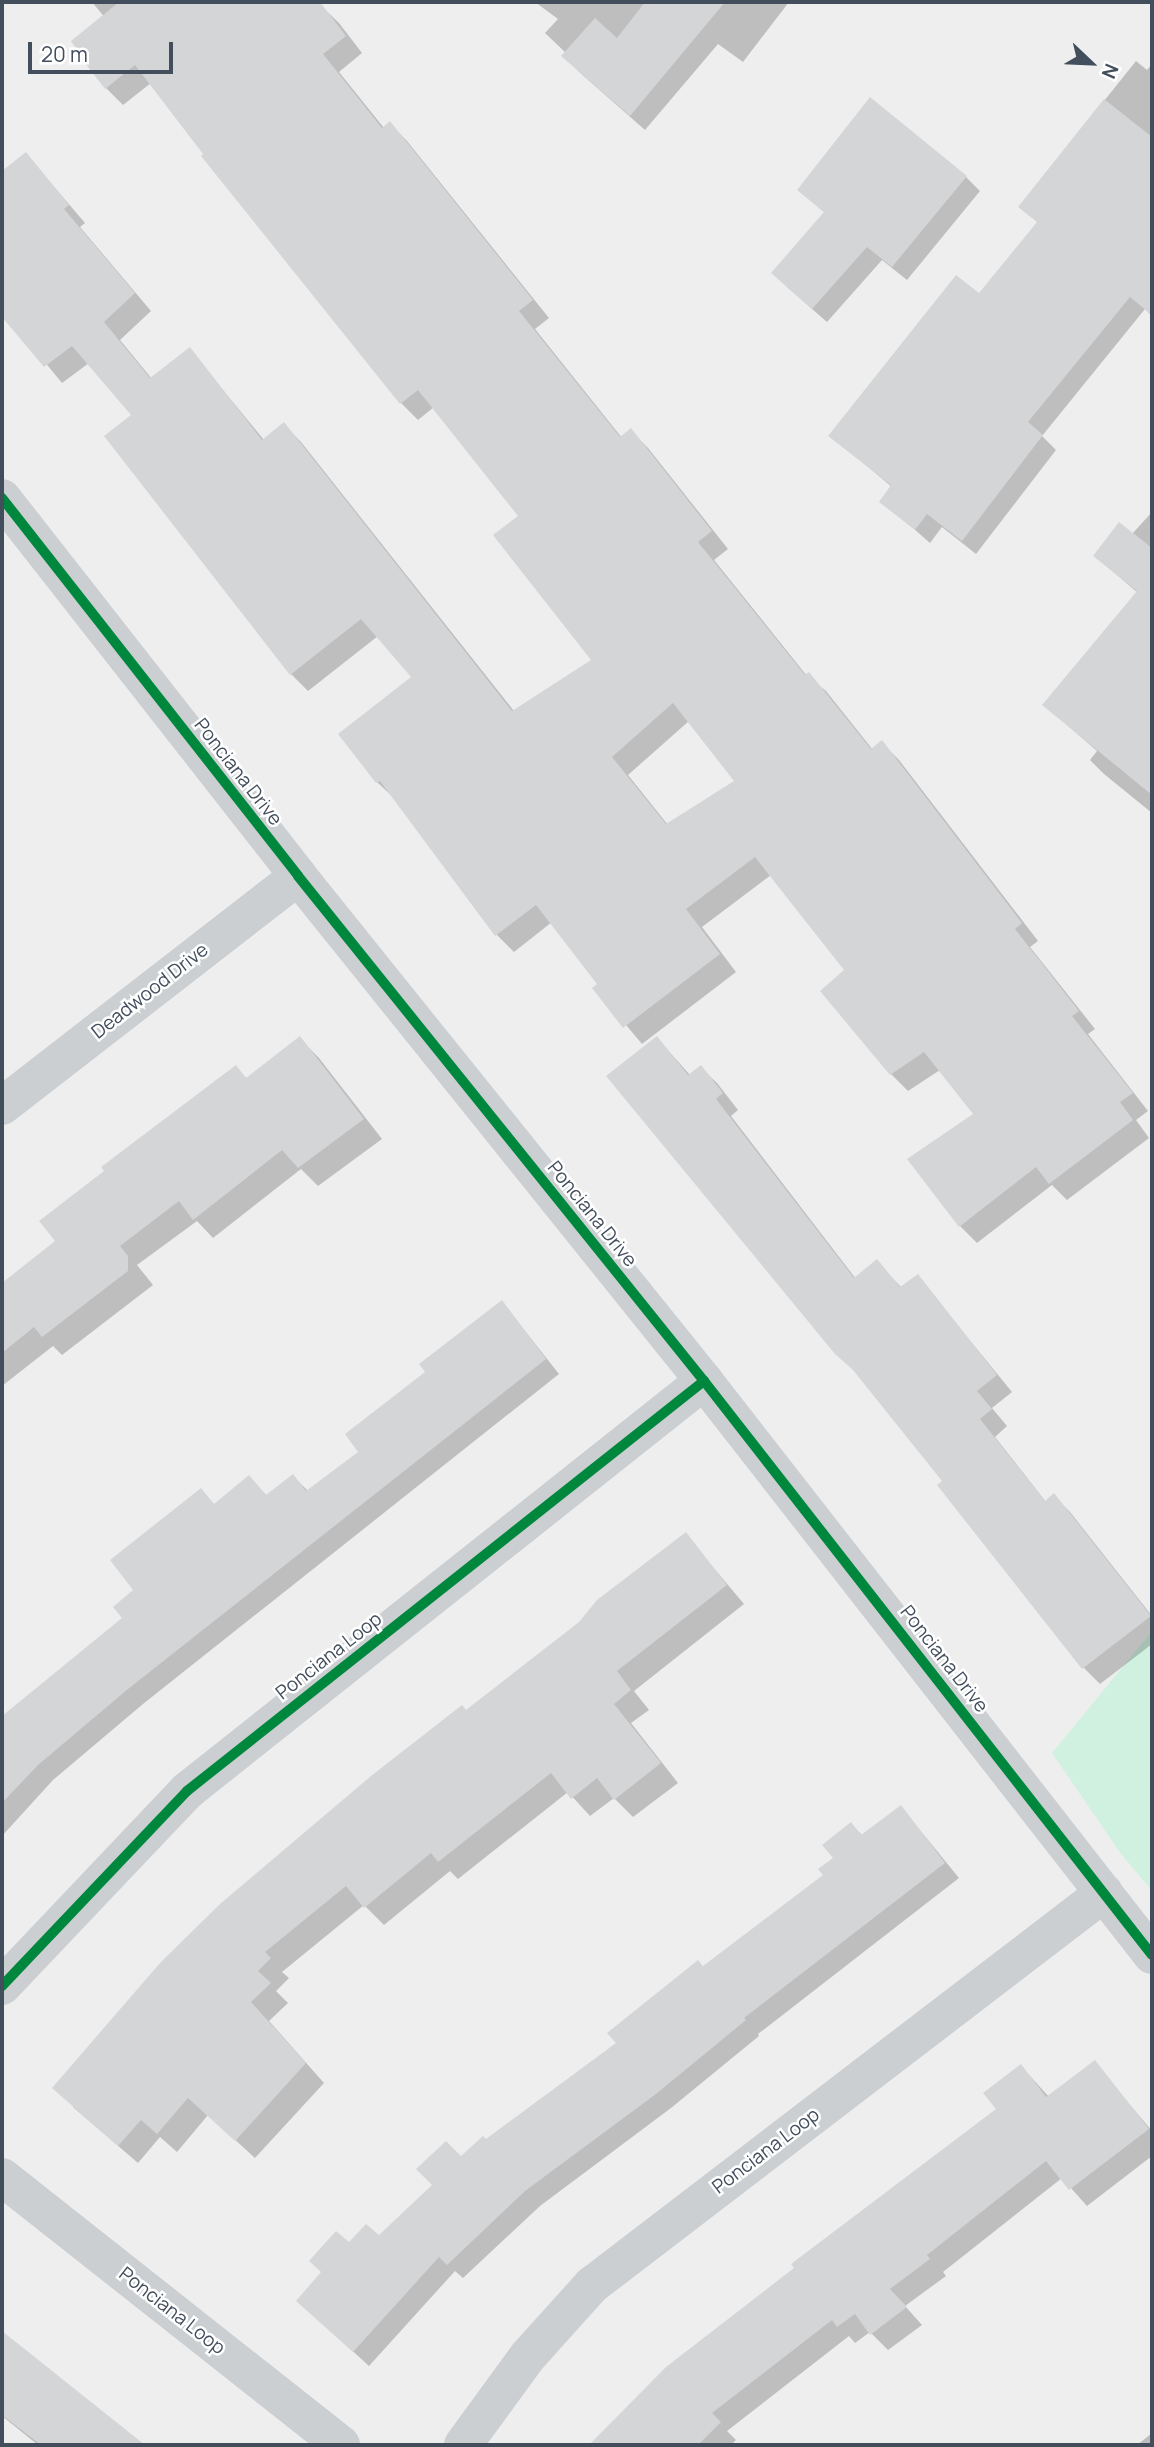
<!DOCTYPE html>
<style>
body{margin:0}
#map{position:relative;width:1154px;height:2447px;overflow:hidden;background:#efeeee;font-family:Manrope,sans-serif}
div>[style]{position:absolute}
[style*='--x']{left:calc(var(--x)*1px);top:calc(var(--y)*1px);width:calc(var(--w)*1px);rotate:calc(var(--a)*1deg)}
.green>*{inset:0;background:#d0f1e0}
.shadow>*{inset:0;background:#0003}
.building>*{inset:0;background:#d4d5d7}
.minor>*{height:38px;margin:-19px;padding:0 19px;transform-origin:19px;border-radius:19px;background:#cccfd2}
.tertiary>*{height:38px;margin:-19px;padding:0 19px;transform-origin:19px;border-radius:19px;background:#cccfd2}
.cycleway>*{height:10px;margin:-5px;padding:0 5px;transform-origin:5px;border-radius:5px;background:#00873e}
span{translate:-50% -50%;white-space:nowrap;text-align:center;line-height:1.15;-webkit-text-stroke:5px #fff;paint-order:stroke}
.street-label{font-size:19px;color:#434e5d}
.frame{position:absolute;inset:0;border:4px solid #434e5d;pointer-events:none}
.north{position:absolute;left:1056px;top:28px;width:70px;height:70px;-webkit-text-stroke:5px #fff;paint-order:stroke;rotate:113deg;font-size:19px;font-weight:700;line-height:28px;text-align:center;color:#434e5d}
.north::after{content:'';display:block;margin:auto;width:24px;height:32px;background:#434e5d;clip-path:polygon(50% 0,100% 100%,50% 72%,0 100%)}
.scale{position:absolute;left:28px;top:42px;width:145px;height:32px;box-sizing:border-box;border:4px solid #434e5d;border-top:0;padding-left:9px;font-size:21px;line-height:24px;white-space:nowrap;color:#434e5d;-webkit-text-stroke:5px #fff;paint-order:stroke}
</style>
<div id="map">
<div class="green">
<div style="clip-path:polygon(1152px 1631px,1152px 1891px,1121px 1854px,1052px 1753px)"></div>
</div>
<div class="shadow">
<div style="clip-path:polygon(evenodd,92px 2px,303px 2px,312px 13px,321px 6px,339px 23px,362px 53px,339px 72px,384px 128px,390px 124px,407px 141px,549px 318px,535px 329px,622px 438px,631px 431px,648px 448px,728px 549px,714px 560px,807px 676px,826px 691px,873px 750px,882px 743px,899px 760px,1038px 941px,1030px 947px,1095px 1029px,1088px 1034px,1148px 1111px,1136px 1120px,1149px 1138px,1067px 1200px,1052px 1185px,977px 1243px,960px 1226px,975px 1114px,940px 1070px,908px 1091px,891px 1074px,847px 970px,771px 875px,702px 927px,736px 972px,642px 1044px,595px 988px,600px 985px,552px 922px,514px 952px,497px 935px,395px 799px,377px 782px,413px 678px,378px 636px,308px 691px,291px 674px,133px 416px,89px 363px,62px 383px,2px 310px,2px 173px,26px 154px,85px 223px,80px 227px,151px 311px,120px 340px,152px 379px,190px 350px,264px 440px,284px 425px,301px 442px,514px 711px,593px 661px,521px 516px,434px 407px,418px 420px,401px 403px,151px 83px,123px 105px,106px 88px,73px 41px,106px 19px,92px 2px,689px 721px,736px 782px,668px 825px,628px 775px,689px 721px)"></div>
<div style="clip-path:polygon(535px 2px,789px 2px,743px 62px,718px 44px,645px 130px,578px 71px,566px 53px,545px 33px,558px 19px)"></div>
<div style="clip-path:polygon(1136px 61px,1147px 70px,1152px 64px,1152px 316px,1145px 309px,1042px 436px,1056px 450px,976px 554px,942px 527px,930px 543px,882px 501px,892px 487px,831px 436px,979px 296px,1038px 223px,1020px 206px)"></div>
<div style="clip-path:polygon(966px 177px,980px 191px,907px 280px,882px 260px,827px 322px,787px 287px,825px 213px,799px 190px)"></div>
<div style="clip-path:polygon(1152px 512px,1152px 813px,1104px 774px,1090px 760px,1097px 751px,1044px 705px,1138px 593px,1095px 556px,1132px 534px)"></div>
<div style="clip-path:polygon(657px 1038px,690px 1075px,700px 1067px,717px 1083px,738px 1110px,731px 1116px,856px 1279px,877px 1262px,902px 1288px,918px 1277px,1012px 1392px,992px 1408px,1007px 1426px,995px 1437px,1046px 1502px,1054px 1496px,1070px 1512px,1152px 1616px,1152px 1644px,1100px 1684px,1084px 1668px,940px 1485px,945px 1481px)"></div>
<div style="clip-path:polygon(300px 1039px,319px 1058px,382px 1139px,318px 1186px,301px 1169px,213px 1238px,197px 1221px,137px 1265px,153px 1285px,62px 1355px,53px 1346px,2px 1386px,2px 1285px,57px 1241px,236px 1068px,247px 1079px)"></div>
<div style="clip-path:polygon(502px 1302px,559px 1374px,143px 1704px,53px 1780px,2px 1836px,2px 1719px,125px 1618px,136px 1590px,201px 1490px,215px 1505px,249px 1477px,267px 1496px,293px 1476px,308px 1491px,360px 1453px,428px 1372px)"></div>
<div style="clip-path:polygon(685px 1534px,744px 1604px,634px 1691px,649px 1710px,631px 1723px,678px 1783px,633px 1817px,614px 1798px,590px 1816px,568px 1792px,458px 1879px,450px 1871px,384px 1925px,364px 1905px,282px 1972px,289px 1978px,276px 1991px,288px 2003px,269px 2021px,324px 2083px,255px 2158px,208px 2115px,177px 2152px,160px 2137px,138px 2163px,73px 2107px,466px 1712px,581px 1623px)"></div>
<div style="clip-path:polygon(901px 1807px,959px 1878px,758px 2034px,759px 2036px,671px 2108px,540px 2206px,463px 2278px,455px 2271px,369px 2366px,313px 2315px,349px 2245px,379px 2237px,461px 2158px,618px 2044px,703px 1968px,825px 1876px,851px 1824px,863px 1836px)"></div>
<div style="clip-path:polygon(1094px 2062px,1152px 2131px,1152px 2156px,1087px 2206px,1062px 2178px,943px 2272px,946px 2276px,905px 2306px,922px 2325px,888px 2350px,870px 2332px,855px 2343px,849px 2336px,727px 2431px,736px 2440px,731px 2445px,591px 2445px,667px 2369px,998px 2109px,1021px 2066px,1049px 2097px)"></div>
<div style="clip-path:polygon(2px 2333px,144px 2445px,38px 2445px,2px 2416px)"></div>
<div style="clip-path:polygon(1152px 2433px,1152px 2445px,1137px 2445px)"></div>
</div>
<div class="building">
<div style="clip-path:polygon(evenodd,119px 2px,320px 2px,346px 36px,323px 54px,382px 128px,390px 121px,533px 300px,519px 311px,620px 437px,631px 428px,712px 531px,698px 542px,805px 675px,809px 672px,871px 749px,882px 740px,1022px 923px,1015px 929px,1079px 1011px,1072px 1016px,1133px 1093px,1120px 1102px,1133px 1120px,1049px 1184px,1036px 1167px,959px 1227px,907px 1159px,973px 1114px,924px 1052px,890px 1075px,820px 991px,844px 970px,755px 857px,686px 909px,720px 954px,623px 1028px,592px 988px,597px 984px,536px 905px,495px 936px,380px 781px,376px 783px,338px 734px,411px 677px,361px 619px,290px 675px,104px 436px,131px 415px,72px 346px,44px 367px,2px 317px,2px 171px,26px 152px,69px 205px,64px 209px,135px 293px,104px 322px,150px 378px,190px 347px,262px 440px,284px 422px,512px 711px,591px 660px,493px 535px,518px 516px,418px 390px,400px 404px,201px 156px,203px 154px,135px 65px,105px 89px,85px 63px,71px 41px,119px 2px,673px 703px,734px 781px,666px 824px,612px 757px,673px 703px)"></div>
<div style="clip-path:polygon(645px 2px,725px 2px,630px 116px,561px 56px,595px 18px,617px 38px)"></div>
<div style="clip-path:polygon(870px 97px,967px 176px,892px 267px,867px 247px,812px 309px,771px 273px,824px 212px,797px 190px)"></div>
<div style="clip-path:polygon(1104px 99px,1152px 137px,1152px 315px,1130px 297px,1028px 422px,1043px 435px,962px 541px,927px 514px,915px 530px,879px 502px,891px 485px,828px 436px,956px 275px,979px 293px,1037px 222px,1018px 207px)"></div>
<div style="clip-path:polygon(1119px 522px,1152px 548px,1152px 795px,1042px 705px,1137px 591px,1093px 556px)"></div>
<div style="clip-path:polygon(300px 1036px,364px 1119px,298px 1168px,282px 1150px,193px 1220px,179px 1201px,120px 1246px,128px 1256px,128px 1271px,42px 1337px,34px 1327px,2px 1353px,2px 1283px,55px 1241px,39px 1221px,104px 1171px,101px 1167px,236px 1065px,246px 1078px)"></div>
<div style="clip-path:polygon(657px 1036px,688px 1075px,701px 1065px,723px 1093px,716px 1099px,854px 1278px,877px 1259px,900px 1287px,918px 1274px,997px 1375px,977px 1391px,992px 1409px,980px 1419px,1045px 1501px,1054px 1493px,1151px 1616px,1082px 1669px,937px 1485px,942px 1481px,853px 1370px,835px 1354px,606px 1076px)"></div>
<div style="clip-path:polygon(502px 1300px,546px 1359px,128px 1689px,38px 1765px,2px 1803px,2px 1716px,122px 1618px,113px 1607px,133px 1590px,110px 1560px,201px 1488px,214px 1504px,249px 1475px,266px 1495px,293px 1474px,306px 1491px,358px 1452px,345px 1434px,425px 1372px,419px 1364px)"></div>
<div style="clip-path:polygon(686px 1532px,727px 1585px,617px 1671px,631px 1690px,614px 1704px,661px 1763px,614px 1800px,597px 1778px,571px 1799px,551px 1773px,438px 1862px,431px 1853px,364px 1908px,346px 1886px,265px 1952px,271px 1958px,258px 1971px,271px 1983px,251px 2002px,306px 2063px,235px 2141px,188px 2098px,157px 2134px,141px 2120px,118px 2146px,52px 2088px,160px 1963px,220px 1904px,371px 1776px,462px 1705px,466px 1710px,579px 1622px,597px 1600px)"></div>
<div style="clip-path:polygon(901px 1805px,945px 1863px,744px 2018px,746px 2020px,656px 2094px,525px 2191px,447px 2265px,439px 2257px,353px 2352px,296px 2301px,321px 2272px,309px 2261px,336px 2231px,349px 2242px,366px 2224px,379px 2235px,432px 2185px,416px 2169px,446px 2141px,461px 2156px,483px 2136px,486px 2139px,616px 2043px,607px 2033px,698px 1960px,703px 1966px,823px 1875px,818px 1869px,833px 1858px,822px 1845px,851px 1822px,861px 1835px)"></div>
<div style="clip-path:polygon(1095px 2060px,1149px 2129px,1069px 2190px,1046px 2161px,927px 2255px,930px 2259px,890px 2289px,907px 2307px,870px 2335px,855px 2314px,837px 2327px,832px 2320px,712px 2413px,721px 2422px,698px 2445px,589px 2445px,666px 2367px,794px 2268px,791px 2264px,996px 2109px,983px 2093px,1021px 2064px,1046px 2097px)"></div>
<div style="clip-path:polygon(2px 2331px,145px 2445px,41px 2445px,2px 2415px)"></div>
</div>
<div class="minor">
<div style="--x:2;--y:1106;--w:375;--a:-37.8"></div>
<div style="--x:2;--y:1986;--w:269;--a:-46.5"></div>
<div style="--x:187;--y:1791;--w:660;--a:-38.42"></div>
<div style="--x:2;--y:2177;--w:432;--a:38.3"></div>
<div style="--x:463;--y:2445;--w:110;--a:-53.9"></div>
<div style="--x:528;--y:2356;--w:96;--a:-48"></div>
<div style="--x:592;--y:2285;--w:645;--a:-37.44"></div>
</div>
<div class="tertiary">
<div style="--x:2;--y:498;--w:480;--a:51.9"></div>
<div style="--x:298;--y:876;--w:648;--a:51.2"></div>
<div style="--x:704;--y:1381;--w:728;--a:52.03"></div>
</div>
<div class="cycleway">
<div style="--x:2;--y:498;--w:480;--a:51.9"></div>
<div style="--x:298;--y:876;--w:648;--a:51.2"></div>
<div style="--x:704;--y:1381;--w:728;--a:52.03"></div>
<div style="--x:2;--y:1986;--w:269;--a:-46.5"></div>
<div style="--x:187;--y:1791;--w:660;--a:-38.42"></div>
</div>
<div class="street-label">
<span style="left:238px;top:772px;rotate:52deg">Ponciana Drive</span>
<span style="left:150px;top:991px;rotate:-38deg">Deadwood Drive</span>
<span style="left:592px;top:1214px;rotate:51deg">Ponciana Drive</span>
<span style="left:329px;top:1656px;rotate:-38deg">Ponciana Loop</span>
<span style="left:944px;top:1659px;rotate:52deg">Ponciana Drive</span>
<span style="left:766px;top:2151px;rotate:-37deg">Ponciana Loop</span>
<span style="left:172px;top:2311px;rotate:38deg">Ponciana Loop</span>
</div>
<div class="frame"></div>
<div class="north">N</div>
<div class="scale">20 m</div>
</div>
